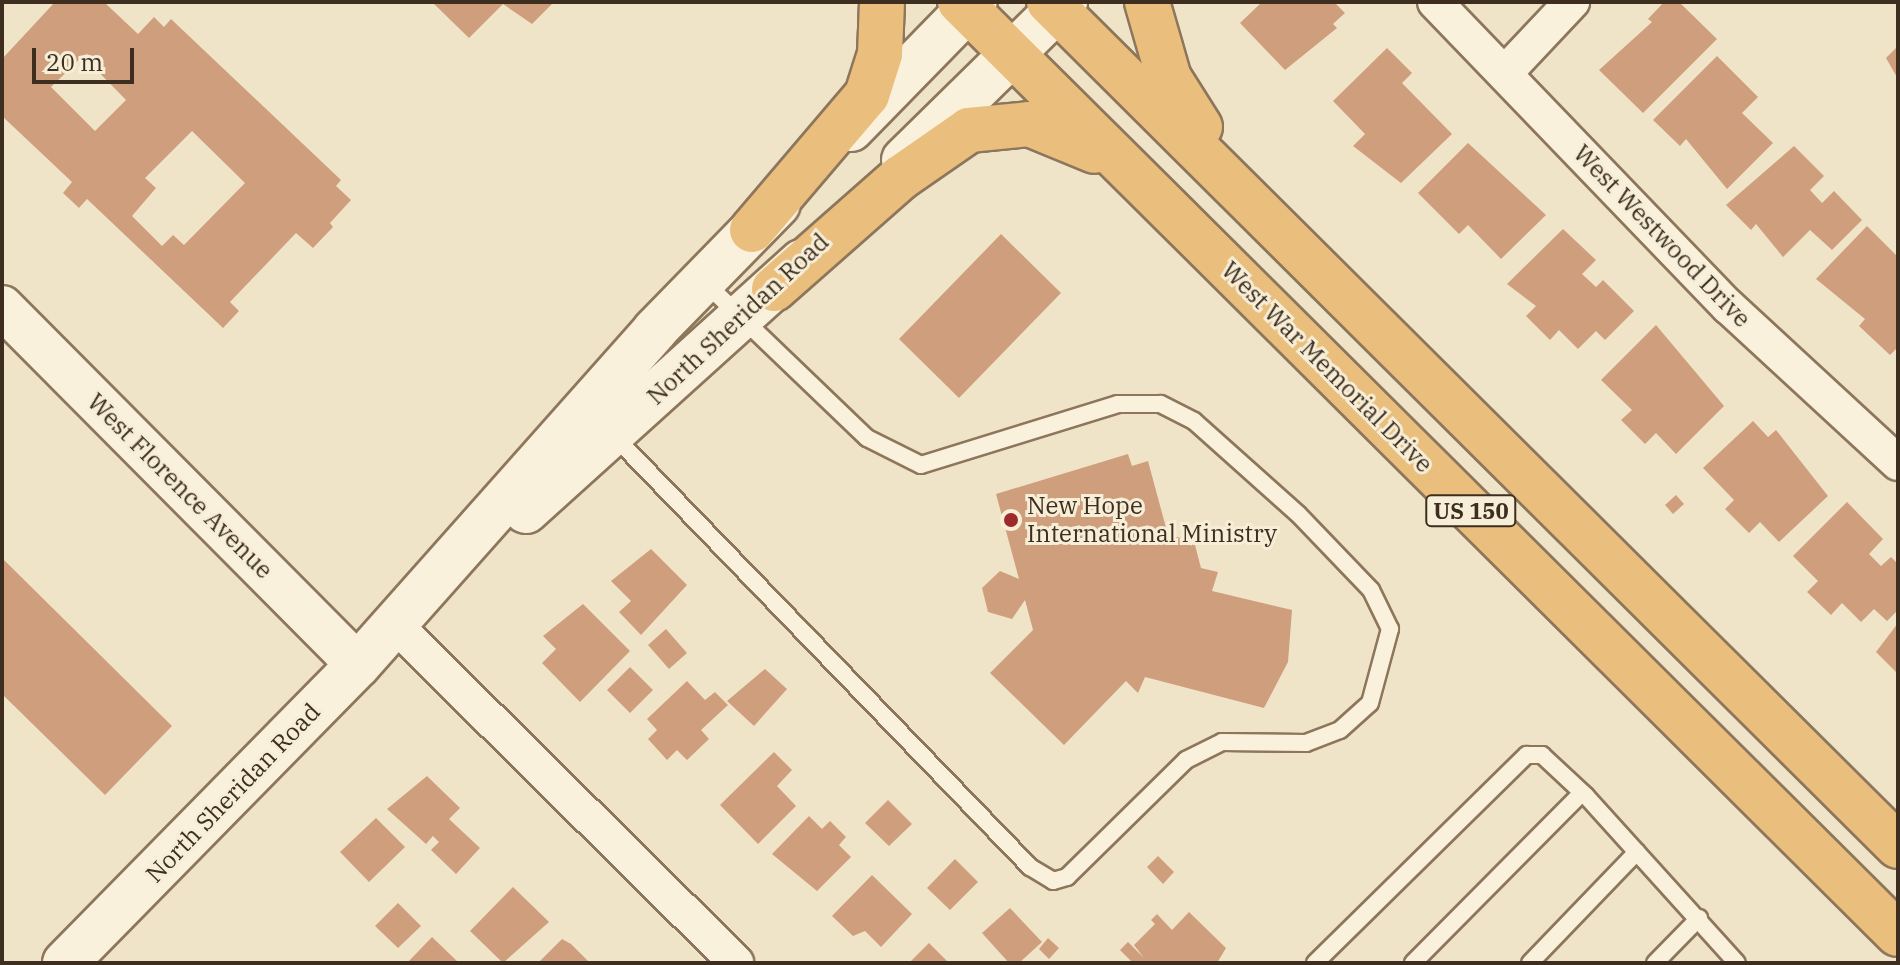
<!DOCTYPE html>
<style>
body{margin:0}
#map{position:relative;width:1900px;height:965px;overflow:hidden;background:#f0e4c8;font-family:"IBM Plex Serif",serif}
div>[style]{position:absolute}
[style*='--x']{left:calc(var(--x)*1px);top:calc(var(--y)*1px);width:calc(var(--w)*1px);rotate:calc(var(--a)*1deg)}
.building>*{inset:0;background:#cf9f7d}
.roads{filter:drop-shadow(2px 0 #8d765c) drop-shadow(-2px 0 #8d765c) drop-shadow(0 2px #8d765c) drop-shadow(0 -2px #8d765c)}
.service>*{height:16px;margin:-8px;padding:0 8px;transform-origin:8px;border-radius:8px;background:#faf1dc}
.minor>*{height:34px;margin:-17px;padding:0 17px;transform-origin:17px;border-radius:17px;background:#faf1dc}
.tertiary>*{height:42px;margin:-21px;padding:0 21px;transform-origin:21px;border-radius:21px;background:#faf1dc}
.secondary>*{height:44px;margin:-22px;padding:0 22px;transform-origin:22px;border-radius:22px;background:#faf1dc}
.trunk>*{height:44px;margin:-22px;padding:0 22px;transform-origin:22px;border-radius:22px;background:#eabe7c}
.dots>*{width:22px;height:22px;translate:-50% -50%;box-sizing:border-box;border:4px solid #f7eed8;border-radius:50%}
span{translate:-50% -50%;white-space:nowrap;text-align:center;line-height:1.15;-webkit-text-stroke:6px #f7eed8;paint-order:stroke}
.shield-label span{padding:2px 6px;background:#f7eed8;border:2px solid;border-radius:6px;-webkit-text-stroke-width:0}
.shield-label{font-size:22px;color:#3d2e20;font-weight:700}
.street-label{font-size:24px;color:#3d2e20}
.poi-label{font-size:24px;color:#3d2e20}
.left{translate:0 -50%;text-align:left}
.frame{position:absolute;inset:0;border:4px solid #3d2e20;pointer-events:none}
.scale{position:absolute;left:32px;top:48px;width:102px;height:36px;box-sizing:border-box;border:4px solid #3d2e20;border-top:0;padding-left:10px;font-size:24px;line-height:28px;white-space:nowrap;color:#3d2e20;-webkit-text-stroke:6px #f7eed8;paint-order:stroke}
</style>
<div id="map">
<div class="building">
<div style="clip-path:polygon(evenodd,55px 2px,104px 2px,138px 34px,154px 17px,164px 27px,171px 19px,341px 180px,336px 186px,351px 200px,330px 223px,333px 227px,313px 248px,296px 233px,230px 302px,239px 311px,223px 328px,87px 199px,79px 208px,63px 193px,72px 182px,2px 116px,2px 59px,55px 2px,83px 56px,126px 100px,95px 131px,51px 87px,83px 56px,55px 2px,192px 131px,245px 183px,184px 245px,173px 235px,162px 246px,132px 216px,156px 188px,145px 178px,192px 131px)"></div>
<div style="clip-path:polygon(432px 2px,554px 2px,532px 24px,503px 4px,469px 38px)"></div>
<div style="clip-path:polygon(1262px 2px,1334px 2px,1345px 13px,1333px 24px,1337px 28px,1285px 70px,1240px 23px)"></div>
<div style="clip-path:polygon(1664px 2px,1679px 2px,1717px 39px,1643px 113px,1599px 70px,1652px 22px,1648px 19px)"></div>
<div style="clip-path:polygon(1898px 46px,1898px 79px,1886px 58px)"></div>
<div style="clip-path:polygon(1387px 48px,1412px 73px,1402px 83px,1452px 134px,1401px 183px,1353px 146px,1365px 134px,1333px 101px)"></div>
<div style="clip-path:polygon(1717px 56px,1758px 97px,1742px 113px,1773px 143px,1727px 189px,1686px 139px,1680px 146px,1653px 120px)"></div>
<div style="clip-path:polygon(1468px 143px,1546px 215px,1501px 259px,1468px 225px,1459px 234px,1418px 193px)"></div>
<div style="clip-path:polygon(1794px 146px,1824px 176px,1810px 190px,1822px 203px,1834px 191px,1862px 220px,1832px 250px,1810px 230px,1783px 257px,1756px 224px,1751px 230px,1726px 205px)"></div>
<div style="clip-path:polygon(1867px 226px,1898px 257px,1898px 347px,1890px 355px,1859px 326px,1865px 319px,1816px 279px)"></div>
<div style="clip-path:polygon(1563px 229px,1596px 260px,1582px 274px,1596px 287px,1603px 280px,1634px 311px,1605px 340px,1596px 331px,1578px 349px,1559px 330px,1550px 340px,1526px 316px,1536px 306px,1507px 284px)"></div>
<div style="clip-path:polygon(1001px 234px,1061px 293px,959px 398px,899px 339px)"></div>
<div style="clip-path:polygon(1656px 325px,1724px 406px,1676px 454px,1656px 433px,1645px 444px,1621px 420px,1632px 410px,1601px 380px)"></div>
<div style="clip-path:polygon(1753px 421px,1768px 437px,1776px 430px,1828px 496px,1779px 542px,1760px 522px,1749px 533px,1725px 509px,1734px 500px,1703px 468px)"></div>
<div style="clip-path:polygon(1128px 454px,1132px 466px,1148px 461px,1168px 535px,1194px 541px,1201px 568px,1218px 572px,1212px 591px,1292px 610px,1288px 662px,1264px 708px,1145px 677px,1138px 693px,1126px 681px,1064px 745px,990px 673px,1033px 630px,1025px 600px,1012px 619px,988px 612px,982px 588px,1000px 571px,1019px 579px,996px 494px)"></div>
<div style="clip-path:polygon(1676px 495px,1684px 504px,1673px 514px,1665px 505px)"></div>
<div style="clip-path:polygon(1847px 502px,1883px 539px,1869px 554px,1881px 566px,1891px 557px,1898px 564px,1898px 610px,1887px 621px,1874px 609px,1861px 622px,1842px 603px,1831px 615px,1807px 592px,1818px 581px,1793px 556px)"></div>
<div style="clip-path:polygon(651px 549px,687px 585px,641px 635px,619px 612px,631px 601px,611px 581px)"></div>
<div style="clip-path:polygon(2px 558px,172px 726px,105px 795px,2px 694px)"></div>
<div style="clip-path:polygon(583px 604px,630px 651px,580px 702px,542px 663px,556px 649px,543px 636px)"></div>
<div style="clip-path:polygon(1898px 623px,1898px 674px,1876px 652px)"></div>
<div style="clip-path:polygon(666px 629px,687px 653px,669px 669px,648px 645px)"></div>
<div style="clip-path:polygon(630px 667px,653px 690px,630px 713px,607px 690px)"></div>
<div style="clip-path:polygon(765px 669px,787px 689px,754px 726px,727px 701px)"></div>
<div style="clip-path:polygon(687px 681px,705px 700px,715px 692px,728px 705px,701px 730px,709px 739px,687px 760px,677px 750px,667px 760px,648px 739px,657px 730px,647px 719px)"></div>
<div style="clip-path:polygon(774px 752px,792px 770px,777px 786px,796px 806px,758px 844px,720px 805px)"></div>
<div style="clip-path:polygon(427px 776px,460px 808px,449px 819px,480px 848px,456px 874px,431px 850px,439px 842px,433px 836px,426px 844px,387px 809px)"></div>
<div style="clip-path:polygon(888px 800px,912px 824px,889px 846px,865px 823px)"></div>
<div style="clip-path:polygon(809px 816px,822px 829px,830px 821px,846px 837px,839px 845px,851px 857px,817px 891px,772px 854px)"></div>
<div style="clip-path:polygon(376px 818px,405px 847px,369px 882px,340px 852px)"></div>
<div style="clip-path:polygon(1158px 856px,1174px 872px,1163px 884px,1147px 867px)"></div>
<div style="clip-path:polygon(955px 859px,978px 882px,950px 910px,927px 888px)"></div>
<div style="clip-path:polygon(872px 875px,912px 914px,881px 947px,865px 931px,853px 936px,832px 916px)"></div>
<div style="clip-path:polygon(513px 887px,549px 922px,503px 963px,470px 931px)"></div>
<div style="clip-path:polygon(398px 903px,421px 926px,398px 948px,375px 926px)"></div>
<div style="clip-path:polygon(1010px 908px,1042px 942px,1019px 963px,1009px 963px,982px 933px)"></div>
<div style="clip-path:polygon(1189px 912px,1226px 948px,1217px 963px,1133px 963px,1120px 950px,1128px 942px,1144px 958px,1134px 945px,1155px 924px,1151px 920px,1157px 914px,1172px 930px)"></div>
<div style="clip-path:polygon(432px 937px,459px 963px,407px 963px)"></div>
<div style="clip-path:polygon(1048px 938px,1059px 948px,1049px 959px,1039px 949px)"></div>
<div style="clip-path:polygon(562px 939px,571px 944px,590px 963px,538px 963px)"></div>
<div style="clip-path:polygon(929px 943px,949px 963px,909px 963px)"></div>
</div>
<div class="roads">
<div class="service">
<div style="--x:614;--y:436;--w:599;--a:46.01"></div>
<div style="--x:1030;--y:867;--w:27;--a:31"></div>
<div style="--x:1053;--y:881;--w:15;--a:-16"></div>
<div style="--x:1067;--y:877;--w:167;--a:-44.5"></div>
<div style="--x:1186;--y:760;--w:40;--a:-26.6"></div>
<div style="--x:1222;--y:742;--w:84;--a:0.7"></div>
<div style="--x:1306;--y:743;--w:36;--a:-21"></div>
<div style="--x:1340;--y:730;--w:40;--a:-42"></div>
<div style="--x:1370;--y:703;--w:77;--a:-74.9"></div>
<div style="--x:1390;--y:629;--w:43;--a:-116"></div>
<div style="--x:1371;--y:590;--w:105;--a:-133.8"></div>
<div style="--x:1298;--y:514;--w:140;--a:-138.2"></div>
<div style="--x:1194;--y:421;--w:38;--a:-153"></div>
<div style="--x:1160;--y:404;--w:42;--a:180"></div>
<div style="--x:1118;--y:404;--w:206;--a:162.8"></div>
<div style="--x:921;--y:465;--w:60;--a:-153.4"></div>
<div style="--x:867;--y:438;--w:227;--a:-136.2"></div>
<div style="--x:1315;--y:963;--w:297;--a:-44.5"></div>
<div style="--x:1527;--y:755;--w:15;--a:0"></div>
<div style="--x:1542;--y:755;--w:60;--a:43"></div>
<div style="--x:1586;--y:796;--w:225;--a:47.9"></div>
<div style="--x:1413;--y:963;--w:240;--a:-45.2"></div>
<div style="--x:1530;--y:963;--w:154;--a:-46.1"></div>
<div style="--x:1655;--y:963;--w:63;--a:-45.6"></div>
</div>
<div class="minor">
<div style="--x:1435;--y:2;--w:424;--a:46.1"></div>
<div style="--x:1729;--y:307;--w:230;--a:42.7"></div>
<div style="--x:1505;--y:73;--w:98;--a:-46.7"></div>
<div style="--x:395;--y:625;--w:480;--a:44.7"></div>
</div>
<div class="tertiary">
<div style="--x:2;--y:307;--w:505;--a:45.16"></div>
</div>
<div class="secondary">
<div style="--x:851;--y:129;--w:177;--a:-45.7"></div>
<div style="--x:904;--y:160;--w:226;--a:-44.5"></div>
<div style="--x:526;--y:511;--w:372;--a:-42.1"></div>
<div style="--x:65;--y:963;--w:418;--a:-45.5"></div>
<div style="--x:358;--y:665;--w:448;--a:-48.4"></div>
<div style="--x:655;--y:330;--w:176;--a:-45.7"></div>
</div>
<div class="trunk">
<div style="--x:960;--y:2;--w:1322;--a:44.82"></div>
<div style="--x:1049;--y:2;--w:1197;--a:44.83"></div>
<div style="--x:1147;--y:2;--w:79;--a:73.9"></div>
<div style="--x:1169;--y:78;--w:58;--a:57.7"></div>
<div style="--x:752;--y:230;--w:177;--a:-49.6"></div>
<div style="--x:867;--y:95;--w:43;--a:-72.4"></div>
<div style="--x:880;--y:54;--w:52;--a:-87.8"></div>
<div style="--x:774;--y:289;--w:168;--a:-41.4"></div>
<div style="--x:900;--y:178;--w:84;--a:-34.8"></div>
<div style="--x:969;--y:130;--w:60;--a:-5.7"></div>
<div style="--x:1029;--y:124;--w:71;--a:22.2"></div>
</div>
</div>
<div class="dots">
<div style="left:1011px;top:520px;background:#9e2a2b"></div>
</div>
<div class="shield-label">
<span style="left:1471px;top:511px">US 150</span>
</div>
<div class="street-label">
<span style="left:1662px;top:236px;rotate:46deg">West Westwood Drive</span>
<span style="left:738px;top:319px;rotate:-43deg">North Sheridan Road</span>
<span style="left:1327px;top:367px;rotate:45deg">West War Memorial Drive</span>
<span style="left:180px;top:486px;rotate:45deg">West Florence Avenue</span>
<span style="left:233px;top:793px;rotate:-46deg">North Sheridan Road</span>
</div>
<div class="poi-label">
<span class="left" style="left:1027px;top:520px">New Hope<br>International Ministry</span>
</div>
<div class="frame"></div>
<div class="scale">20 m</div>
</div>
